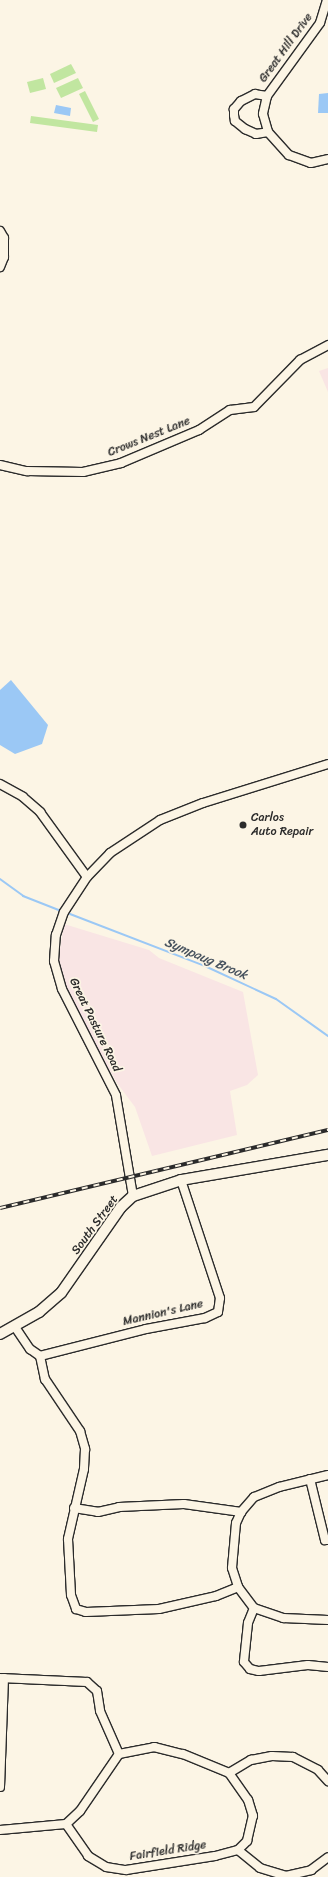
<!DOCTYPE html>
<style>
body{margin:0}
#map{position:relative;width:328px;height:1877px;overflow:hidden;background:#fcf5e5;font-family:Sriracha,sans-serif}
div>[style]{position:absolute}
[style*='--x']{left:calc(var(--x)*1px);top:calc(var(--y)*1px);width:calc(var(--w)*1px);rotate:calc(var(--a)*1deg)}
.built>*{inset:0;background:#f9e5e4}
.green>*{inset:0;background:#c1e6a0}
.water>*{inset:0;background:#9bc8f5}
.stream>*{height:2px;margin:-1px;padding:0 1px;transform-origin:1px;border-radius:1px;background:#9bc8f5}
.roads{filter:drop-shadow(1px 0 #2b2b2b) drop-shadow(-1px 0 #2b2b2b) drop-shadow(0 1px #2b2b2b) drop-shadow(0 -1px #2b2b2b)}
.minor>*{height:8px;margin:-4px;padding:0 4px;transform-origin:4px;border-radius:4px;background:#fcf5e5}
.major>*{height:10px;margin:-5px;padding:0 5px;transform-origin:5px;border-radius:5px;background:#fcf5e5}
.rail>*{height:3.5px;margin-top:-1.75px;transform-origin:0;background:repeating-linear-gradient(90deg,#fcf5e5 0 6px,#2b2b2b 0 12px);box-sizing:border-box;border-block:1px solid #2b2b2b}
.dots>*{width:11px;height:11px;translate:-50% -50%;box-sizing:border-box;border:2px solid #fcf5e5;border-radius:50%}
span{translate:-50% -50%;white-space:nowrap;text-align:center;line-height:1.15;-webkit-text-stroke:3.5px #fcf5e5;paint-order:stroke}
.street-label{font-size:12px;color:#2b2b2b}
.poi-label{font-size:12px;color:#2b2b2b}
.left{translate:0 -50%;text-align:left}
.water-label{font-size:13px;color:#47525e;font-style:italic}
</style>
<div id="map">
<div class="built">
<div style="clip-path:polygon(328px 368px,328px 392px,319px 371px)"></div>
<div style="clip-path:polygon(64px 924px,149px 950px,159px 958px,243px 992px,258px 1075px,247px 1085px,230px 1091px,237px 1135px,152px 1156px,135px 1107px,117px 1083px,64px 991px,57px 967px)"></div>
</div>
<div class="green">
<div style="clip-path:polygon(71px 64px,76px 73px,54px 83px,50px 74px)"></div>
<div style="clip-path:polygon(43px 78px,46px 89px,30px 93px,27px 82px)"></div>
<div style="clip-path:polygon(78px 78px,83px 88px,61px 98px,56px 88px)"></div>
<div style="clip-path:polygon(85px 91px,99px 119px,93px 122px,79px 94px)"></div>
<div style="clip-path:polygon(31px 116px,98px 125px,97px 132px,30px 123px)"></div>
</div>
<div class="water">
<div style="clip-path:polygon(328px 93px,328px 113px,318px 113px,319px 94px)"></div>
<div style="clip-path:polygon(56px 105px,71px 108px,70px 116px,54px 113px)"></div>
<div style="clip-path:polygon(11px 680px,48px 725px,42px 744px,15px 754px,0 745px,0 690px)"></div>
</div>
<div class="stream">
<div style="--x:0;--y:879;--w:29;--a:36"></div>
<div style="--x:23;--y:896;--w:41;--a:21.5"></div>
<div style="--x:70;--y:914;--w:147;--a:21.1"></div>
<div style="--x:207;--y:967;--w:76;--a:24.9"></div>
<div style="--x:276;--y:999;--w:64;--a:35.4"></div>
</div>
<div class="roads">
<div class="minor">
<div style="--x:327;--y:0;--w:24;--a:107"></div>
<div style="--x:320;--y:23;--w:90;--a:126"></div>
<div style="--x:267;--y:96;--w:18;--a:103"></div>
<div style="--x:263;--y:114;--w:19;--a:74"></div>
<div style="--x:268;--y:132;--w:31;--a:48"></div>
<div style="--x:289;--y:155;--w:23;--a:20"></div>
<div style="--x:311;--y:163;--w:17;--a:-13"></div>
<div style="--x:267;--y:96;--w:12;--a:-171"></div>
<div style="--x:255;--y:94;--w:16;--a:153"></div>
<div style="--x:241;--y:101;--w:11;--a:131"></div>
<div style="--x:234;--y:109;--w:6;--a:90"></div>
<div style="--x:234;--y:115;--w:6;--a:81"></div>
<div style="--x:235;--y:121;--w:13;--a:39"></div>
<div style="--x:245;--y:129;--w:12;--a:24"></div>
<div style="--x:256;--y:134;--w:12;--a:-9"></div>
<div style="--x:0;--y:231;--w:8;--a:60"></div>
<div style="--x:4;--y:238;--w:19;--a:90"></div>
<div style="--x:4;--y:257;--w:11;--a:112"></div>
<div style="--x:0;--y:465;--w:28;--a:13"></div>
<div style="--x:27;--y:471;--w:56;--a:1"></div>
<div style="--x:83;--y:472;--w:39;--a:-13"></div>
<div style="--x:121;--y:463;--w:85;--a:-22.9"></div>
<div style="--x:199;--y:430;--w:37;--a:-33"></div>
<div style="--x:230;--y:410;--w:24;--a:-7"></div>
<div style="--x:254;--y:407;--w:66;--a:-45.6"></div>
<div style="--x:300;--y:360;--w:32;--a:-28"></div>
<div style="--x:0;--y:784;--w:26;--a:29"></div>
<div style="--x:23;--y:797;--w:23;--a:41"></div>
<div style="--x:40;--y:812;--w:80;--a:54.1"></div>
<div style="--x:133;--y:1196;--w:102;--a:-99.6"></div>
<div style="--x:116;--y:1095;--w:119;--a:-117"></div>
<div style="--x:62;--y:989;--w:29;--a:-106"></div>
<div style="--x:54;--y:961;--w:26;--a:-86"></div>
<div style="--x:56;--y:935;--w:24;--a:-71"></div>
<div style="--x:64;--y:912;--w:42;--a:-56.7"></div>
<div style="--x:87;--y:877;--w:33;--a:-46"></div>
<div style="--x:110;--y:853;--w:60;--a:-33.4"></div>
<div style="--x:160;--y:820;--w:46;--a:-21.6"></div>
<div style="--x:203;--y:803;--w:131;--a:-17.3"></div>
<div style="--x:15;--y:1327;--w:27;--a:56"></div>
<div style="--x:30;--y:1349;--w:12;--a:35"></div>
<div style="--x:40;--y:1356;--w:109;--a:-14.3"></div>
<div style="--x:146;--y:1329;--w:60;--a:-10.6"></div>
<div style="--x:205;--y:1318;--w:14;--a:-25"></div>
<div style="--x:218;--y:1312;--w:14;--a:-82"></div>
<div style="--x:220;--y:1298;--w:124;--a:-108.3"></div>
<div style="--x:40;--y:1356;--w:24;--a:78"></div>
<div style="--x:45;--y:1379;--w:63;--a:56.1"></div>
<div style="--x:80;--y:1431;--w:19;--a:74"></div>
<div style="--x:85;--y:1449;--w:20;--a:93"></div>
<div style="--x:84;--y:1469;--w:72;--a:102.9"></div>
<div style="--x:68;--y:1539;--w:56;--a:86.9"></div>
<div style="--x:71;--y:1595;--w:15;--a:70"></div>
<div style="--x:76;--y:1609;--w:10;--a:17"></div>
<div style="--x:86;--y:1612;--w:73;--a:-2.4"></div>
<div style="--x:159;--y:1609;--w:58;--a:-12.8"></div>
<div style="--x:216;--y:1596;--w:24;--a:-22"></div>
<div style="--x:328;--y:1475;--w:50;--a:166.2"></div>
<div style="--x:279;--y:1487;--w:27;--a:158"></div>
<div style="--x:254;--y:1497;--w:20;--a:131"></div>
<div style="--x:241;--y:1512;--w:12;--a:114"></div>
<div style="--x:236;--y:1523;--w:45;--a:95.1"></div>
<div style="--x:232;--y:1568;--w:20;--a:72"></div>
<div style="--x:238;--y:1587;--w:26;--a:53"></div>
<div style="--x:254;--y:1608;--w:31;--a:19"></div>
<div style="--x:283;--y:1618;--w:45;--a:2.5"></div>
<div style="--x:310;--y:1479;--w:63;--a:76.2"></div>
<div style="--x:325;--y:1540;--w:3;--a:0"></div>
<div style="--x:74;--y:1508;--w:24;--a:9"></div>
<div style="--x:98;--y:1512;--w:22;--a:-13"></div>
<div style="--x:119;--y:1507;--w:65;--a:-2.6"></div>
<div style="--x:184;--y:1504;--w:58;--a:8"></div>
<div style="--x:254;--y:1608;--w:16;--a:112"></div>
<div style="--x:248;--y:1623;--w:39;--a:96"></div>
<div style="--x:244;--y:1662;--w:9;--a:49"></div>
<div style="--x:250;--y:1669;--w:9;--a:13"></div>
<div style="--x:259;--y:1671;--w:49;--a:-7"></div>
<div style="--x:308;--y:1665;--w:20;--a:6"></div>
<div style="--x:0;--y:1678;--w:87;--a:2.6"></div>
<div style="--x:87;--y:1682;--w:13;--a:42"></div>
<div style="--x:97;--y:1691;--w:20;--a:81"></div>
<div style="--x:100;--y:1711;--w:47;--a:66.2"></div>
<div style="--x:119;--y:1754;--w:69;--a:124.4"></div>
<div style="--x:80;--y:1811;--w:19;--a:137"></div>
<div style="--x:119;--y:1754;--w:36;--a:-11"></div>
<div style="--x:154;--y:1747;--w:30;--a:14"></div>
<div style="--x:183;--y:1754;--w:50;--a:22.4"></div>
<div style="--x:229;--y:1773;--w:26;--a:-31"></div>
<div style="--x:251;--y:1760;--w:21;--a:-11"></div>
<div style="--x:272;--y:1756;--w:21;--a:3"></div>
<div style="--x:293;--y:1757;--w:28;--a:27"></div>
<div style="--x:318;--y:1770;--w:15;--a:48"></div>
<div style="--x:0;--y:1787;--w:109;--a:-87.9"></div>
<div style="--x:66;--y:1824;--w:39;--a:55"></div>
<div style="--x:88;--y:1856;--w:21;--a:31"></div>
<div style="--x:106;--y:1867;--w:20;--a:9"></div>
<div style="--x:126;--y:1870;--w:90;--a:-8.9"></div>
<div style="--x:215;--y:1856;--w:24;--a:-15"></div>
<div style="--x:238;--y:1850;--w:13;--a:-45"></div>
<div style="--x:247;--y:1841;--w:26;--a:-77"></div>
<div style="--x:253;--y:1816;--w:17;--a:-107"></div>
<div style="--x:248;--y:1800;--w:33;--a:-125"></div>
<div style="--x:0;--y:1830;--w:66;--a:-5.2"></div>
<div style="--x:238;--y:1850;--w:28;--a:39"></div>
<div style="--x:260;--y:1868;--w:27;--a:17"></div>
<div style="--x:286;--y:1876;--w:26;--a:-13"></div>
<div style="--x:311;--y:1870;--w:21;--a:-37"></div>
</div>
<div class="major">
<div style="--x:0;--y:1334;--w:45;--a:-29.4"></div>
<div style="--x:39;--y:1312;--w:29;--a:-41"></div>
<div style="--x:61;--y:1293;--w:105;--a:-55.1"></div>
<div style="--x:121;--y:1207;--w:16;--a:-43"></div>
<div style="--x:133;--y:1196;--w:51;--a:-18.4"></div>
<div style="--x:181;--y:1180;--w:149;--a:-9.7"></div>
</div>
</div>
<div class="rail">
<div style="--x:0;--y:1208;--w:337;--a:-13.4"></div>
</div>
<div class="dots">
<div style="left:243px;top:825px;background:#2b2b2b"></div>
</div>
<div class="street-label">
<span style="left:286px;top:48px;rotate:-54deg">Great Hill Drive</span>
<span style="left:149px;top:437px;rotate:-22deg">Crows Nest Lane</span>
<span style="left:95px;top:1025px;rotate:64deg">Great Pasture Road</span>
<span style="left:95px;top:1225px;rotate:-54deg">South Street</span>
<span style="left:163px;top:1313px;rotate:-13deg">Mannion's Lane</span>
<span style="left:168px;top:1851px;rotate:-9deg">Fairfield Ridge</span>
</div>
<div class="poi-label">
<span class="left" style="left:251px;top:825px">Carlos<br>Auto Repair</span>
</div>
<div class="water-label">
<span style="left:206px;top:959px;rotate:23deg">Sympaug Brook</span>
</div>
</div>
